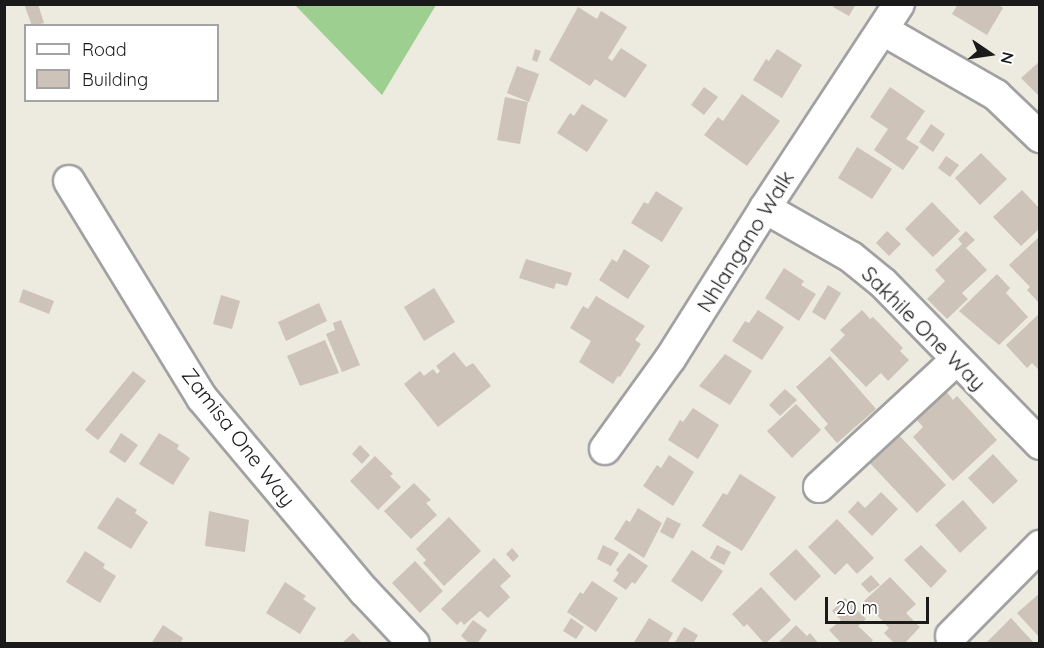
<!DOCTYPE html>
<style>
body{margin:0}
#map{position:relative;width:1044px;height:648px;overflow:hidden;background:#edeadf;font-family:Quicksand,sans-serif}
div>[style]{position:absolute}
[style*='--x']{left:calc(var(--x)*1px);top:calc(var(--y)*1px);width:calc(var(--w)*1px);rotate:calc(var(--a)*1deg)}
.forest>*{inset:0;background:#9dcf91}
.building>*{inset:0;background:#cdc3b8}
.roads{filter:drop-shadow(2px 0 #a1a1a1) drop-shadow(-2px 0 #a1a1a1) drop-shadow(0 2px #a1a1a1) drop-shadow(0 -2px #a1a1a1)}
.minor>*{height:30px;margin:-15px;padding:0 15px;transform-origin:15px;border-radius:15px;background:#fff}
span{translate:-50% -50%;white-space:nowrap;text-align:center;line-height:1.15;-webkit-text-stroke:6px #fff;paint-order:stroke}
.street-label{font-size:21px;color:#1a1a1a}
.frame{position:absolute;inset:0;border:6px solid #1a1a1a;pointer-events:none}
.legend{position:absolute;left:24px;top:24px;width:195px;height:78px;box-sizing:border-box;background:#fff;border:2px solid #a3a3a3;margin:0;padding:8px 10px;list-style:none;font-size:18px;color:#1a1a1a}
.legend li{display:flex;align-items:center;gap:12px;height:30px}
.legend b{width:30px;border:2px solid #a3a3a3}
.north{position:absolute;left:960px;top:24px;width:60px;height:60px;-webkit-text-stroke:4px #fff;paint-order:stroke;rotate:103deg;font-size:16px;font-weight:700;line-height:24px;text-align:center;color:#1a1a1a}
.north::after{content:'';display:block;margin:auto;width:21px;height:27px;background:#1a1a1a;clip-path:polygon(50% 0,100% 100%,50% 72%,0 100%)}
.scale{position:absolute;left:825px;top:597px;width:104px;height:27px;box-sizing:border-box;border:3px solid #1a1a1a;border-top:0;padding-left:8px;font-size:18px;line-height:21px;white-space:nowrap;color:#1a1a1a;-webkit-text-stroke:4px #fff;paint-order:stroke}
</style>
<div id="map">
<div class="forest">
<div style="clip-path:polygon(295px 5px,436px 5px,382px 95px)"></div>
</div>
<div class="building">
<div style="clip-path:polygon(24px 4px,38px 4px,44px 23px,32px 26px)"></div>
<div style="clip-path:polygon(835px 4px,856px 4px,849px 16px,833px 7px)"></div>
<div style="clip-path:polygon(958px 4px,998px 4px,1003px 8px,987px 35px,952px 14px)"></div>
<div style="clip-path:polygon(578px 7px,597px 19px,601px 11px,627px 27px,608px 58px,612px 61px,621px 48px,647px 65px,625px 98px,595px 79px,590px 86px,549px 60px)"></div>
<div style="clip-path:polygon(535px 49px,541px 51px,537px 62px,532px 60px)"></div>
<div style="clip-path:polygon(777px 49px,802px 65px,782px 98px,753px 80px,766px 59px,769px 61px)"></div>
<div style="clip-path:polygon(1040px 61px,1040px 97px,1021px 78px)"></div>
<div style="clip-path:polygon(517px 66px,539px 74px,529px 102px,507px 93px)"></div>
<div style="clip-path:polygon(704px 87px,718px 97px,704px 115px,691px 105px)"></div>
<div style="clip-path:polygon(890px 87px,925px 111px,906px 139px,919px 147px,903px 170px,874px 150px,888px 129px,870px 117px)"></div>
<div style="clip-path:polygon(742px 94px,780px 121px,747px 166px,704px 135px,718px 117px,723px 121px)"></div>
<div style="clip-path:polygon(505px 97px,528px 102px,520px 144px,497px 140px)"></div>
<div style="clip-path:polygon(582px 104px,608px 120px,587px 152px,557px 133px,570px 113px,574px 116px)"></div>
<div style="clip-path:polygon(931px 124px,945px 134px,933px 152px,919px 142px)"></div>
<div style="clip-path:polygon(857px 147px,892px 169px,872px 199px,838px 178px)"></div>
<div style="clip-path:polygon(981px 153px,1007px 179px,980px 205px,955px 178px)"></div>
<div style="clip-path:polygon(946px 156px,959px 165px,950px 177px,938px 168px)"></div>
<div style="clip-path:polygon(1022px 190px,1040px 209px,1040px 228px,1021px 246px,993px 217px)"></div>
<div style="clip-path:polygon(656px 191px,683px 208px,662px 242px,631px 223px,644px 202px,648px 204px)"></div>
<div style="clip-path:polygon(932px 202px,960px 231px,933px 257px,905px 229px)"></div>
<div style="clip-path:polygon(887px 231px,901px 244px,889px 256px,876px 243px)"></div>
<div style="clip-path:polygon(966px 231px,975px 240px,966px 248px,987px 270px,962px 293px,968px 299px,947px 319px,927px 299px,945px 281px,935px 270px,962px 244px,958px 239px)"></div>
<div style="clip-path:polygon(1040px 236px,1040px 304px,1027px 290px,1030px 287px,1009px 265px)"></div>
<div style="clip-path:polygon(624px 249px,650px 266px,628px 299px,599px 280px,612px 259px,617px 262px)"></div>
<div style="clip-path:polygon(526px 259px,572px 273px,567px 286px,556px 283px,554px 289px,519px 278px)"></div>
<div style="clip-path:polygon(784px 268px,804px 281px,801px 285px,816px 294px,799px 321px,765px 298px)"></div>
<div style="clip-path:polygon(997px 274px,1010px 288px,1006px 293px,1028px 317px,999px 345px,959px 311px)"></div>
<div style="clip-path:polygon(828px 285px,841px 293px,825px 320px,812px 312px)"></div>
<div style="clip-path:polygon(434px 288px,455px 322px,424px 341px,404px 307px)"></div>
<div style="clip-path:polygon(23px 289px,54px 301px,49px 314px,19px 302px)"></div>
<div style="clip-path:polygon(221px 295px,240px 301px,232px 329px,213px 324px)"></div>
<div style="clip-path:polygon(596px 296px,645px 326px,635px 340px,641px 344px,620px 377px,618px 376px,613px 384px,579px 362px,591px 341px,570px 328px,583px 306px,588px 309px)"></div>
<div style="clip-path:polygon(319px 303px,327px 321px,286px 341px,278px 322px)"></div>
<div style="clip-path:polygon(758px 310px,784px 327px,762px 360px,732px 341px,745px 321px,749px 323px)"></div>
<div style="clip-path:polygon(862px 310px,870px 319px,873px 317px,903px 348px,900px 351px,909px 360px,888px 381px,881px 373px,866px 387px,830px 350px,845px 335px,840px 330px)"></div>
<div style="clip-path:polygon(1040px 313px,1040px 371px,1032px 363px,1027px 368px,1006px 345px)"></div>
<div style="clip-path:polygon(341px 320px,360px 365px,342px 372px,326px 334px,335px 330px,333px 323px)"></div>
<div style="clip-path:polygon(325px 340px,339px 373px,300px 386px,287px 356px)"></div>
<div style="clip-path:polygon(454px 352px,466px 367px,473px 363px,491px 386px,438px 427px,404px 384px,420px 371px,424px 376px,433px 369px,437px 374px,440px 371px,436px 366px)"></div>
<div style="clip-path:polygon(725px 354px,752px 371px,730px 405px,699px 386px)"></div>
<div style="clip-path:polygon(830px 356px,876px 409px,837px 443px,824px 428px,828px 424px,796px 387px)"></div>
<div style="clip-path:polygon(133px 371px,146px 381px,98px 440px,85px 430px)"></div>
<div style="clip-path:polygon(785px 389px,797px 400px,780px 416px,769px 405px)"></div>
<div style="clip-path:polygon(945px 390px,953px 400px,957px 396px,997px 440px,953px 481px,913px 437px,923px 427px,909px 411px)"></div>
<div style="clip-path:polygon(796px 404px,821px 430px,792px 458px,767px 431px)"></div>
<div style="clip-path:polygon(693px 408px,719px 425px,698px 459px,668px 440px,680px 420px,683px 422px)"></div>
<div style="clip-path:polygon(895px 431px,946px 485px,917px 513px,866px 459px)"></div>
<div style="clip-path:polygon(121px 433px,138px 445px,125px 463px,109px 452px)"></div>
<div style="clip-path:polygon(159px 433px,179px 445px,177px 449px,190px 458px,173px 485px,139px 464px)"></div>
<div style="clip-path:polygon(360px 445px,370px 455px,362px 464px,352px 454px)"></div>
<div style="clip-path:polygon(993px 454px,1018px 481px,993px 504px,968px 478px)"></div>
<div style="clip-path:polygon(669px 455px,694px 472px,673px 506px,643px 486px,657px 465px,661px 468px)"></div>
<div style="clip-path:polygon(375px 456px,393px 474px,390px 476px,401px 487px,378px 510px,350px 481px)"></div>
<div style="clip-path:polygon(740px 474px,776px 497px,742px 551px,702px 526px,723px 493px,727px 495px)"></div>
<div style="clip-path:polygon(414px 483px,431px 500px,426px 503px,437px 515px,411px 539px,384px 511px)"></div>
<div style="clip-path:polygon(881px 492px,898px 509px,872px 536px,848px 512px,858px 501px,865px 508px)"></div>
<div style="clip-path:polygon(117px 497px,137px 510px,135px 513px,148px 522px,131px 549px,97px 528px)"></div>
<div style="clip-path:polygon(963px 500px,987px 528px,960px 553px,935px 525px)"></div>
<div style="clip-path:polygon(638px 508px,662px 523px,644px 558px,614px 539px,626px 520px,630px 522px)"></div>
<div style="clip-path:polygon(209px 511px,249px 520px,245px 552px,205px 546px)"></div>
<div style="clip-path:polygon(449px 517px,481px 551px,444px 586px,423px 563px,426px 560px,416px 549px)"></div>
<div style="clip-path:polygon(667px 517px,681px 524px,673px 539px,660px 532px)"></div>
<div style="clip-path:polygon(837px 519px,874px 558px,857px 574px,847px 563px,835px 575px,808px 547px)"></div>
<div style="clip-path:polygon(603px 545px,619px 553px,611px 566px,597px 559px)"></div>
<div style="clip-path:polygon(717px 545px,731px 552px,724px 565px,710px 558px)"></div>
<div style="clip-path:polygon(921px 545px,947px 571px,931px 588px,904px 560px)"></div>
<div style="clip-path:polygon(512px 548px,519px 556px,513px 562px,506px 554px)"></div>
<div style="clip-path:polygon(796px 549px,821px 576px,795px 601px,769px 574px)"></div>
<div style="clip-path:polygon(692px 550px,723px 571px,702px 602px,671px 581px)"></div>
<div style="clip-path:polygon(85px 551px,105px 564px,103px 568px,116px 576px,100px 603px,66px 582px)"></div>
<div style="clip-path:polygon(629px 553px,648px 566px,635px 584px,632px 582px,626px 590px,613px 581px,619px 573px,616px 570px)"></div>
<div style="clip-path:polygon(494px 558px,511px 576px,500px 586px,510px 597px,488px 618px,480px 611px,464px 625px,461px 621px,457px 625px,441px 609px)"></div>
<div style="clip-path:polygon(415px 561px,443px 591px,420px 613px,392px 583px)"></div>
<div style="clip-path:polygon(871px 575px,880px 585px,869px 593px,861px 584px)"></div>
<div style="clip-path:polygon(890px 577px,916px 604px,906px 613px,920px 627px,904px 644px,895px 644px,884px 633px,889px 628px,864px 601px)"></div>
<div style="clip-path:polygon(592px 581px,618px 598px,596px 632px,567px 612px,580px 592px,583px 594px)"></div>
<div style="clip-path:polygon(285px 582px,306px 596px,303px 599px,316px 608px,300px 634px,266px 613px)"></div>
<div style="clip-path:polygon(761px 587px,791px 620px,765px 644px,747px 624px,744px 627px,732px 614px)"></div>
<div style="clip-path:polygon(1040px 593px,1040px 638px,1017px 613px)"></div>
<div style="clip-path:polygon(845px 598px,866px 619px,858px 626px,873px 640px,870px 644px,842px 644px,829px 630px,841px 620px,832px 611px)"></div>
<div style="clip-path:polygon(571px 618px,584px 627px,576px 639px,563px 631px)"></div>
<div style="clip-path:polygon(649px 618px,673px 633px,667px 644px,633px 644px)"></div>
<div style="clip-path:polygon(1011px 618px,1035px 644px,985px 644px)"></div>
<div style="clip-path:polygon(473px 620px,487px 630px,477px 644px,470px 644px,461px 636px)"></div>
<div style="clip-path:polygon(163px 625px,183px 638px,180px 644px,151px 644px)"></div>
<div style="clip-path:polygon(796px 625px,807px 636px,810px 633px,819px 644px,777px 644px)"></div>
<div style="clip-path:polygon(684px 627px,698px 635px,693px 644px,674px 644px)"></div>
<div style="clip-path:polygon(353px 633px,363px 644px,341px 644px)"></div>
</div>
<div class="roads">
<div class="minor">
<div style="--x:883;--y:30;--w:130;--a:29.9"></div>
<div style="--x:996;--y:95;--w:61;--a:43.7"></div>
<div style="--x:69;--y:181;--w:255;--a:58.5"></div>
<div style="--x:202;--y:398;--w:253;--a:50"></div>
<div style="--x:365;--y:592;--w:71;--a:46.7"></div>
<div style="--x:765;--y:208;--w:99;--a:29.7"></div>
<div style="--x:851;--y:257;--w:41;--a:39.1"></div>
<div style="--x:883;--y:283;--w:225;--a:45.7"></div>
<div style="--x:605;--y:449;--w:111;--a:-54.2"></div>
<div style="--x:670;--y:359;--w:178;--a:-57.8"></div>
<div style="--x:765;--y:208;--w:244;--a:-56.7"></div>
<div style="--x:819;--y:487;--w:188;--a:-42.8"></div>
<div style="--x:951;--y:636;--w:127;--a:-45.3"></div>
</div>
</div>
<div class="street-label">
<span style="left:745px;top:241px;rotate:-58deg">Nhlangano Walk</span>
<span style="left:924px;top:328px;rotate:45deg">Sakhile One Way</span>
<span style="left:239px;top:437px;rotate:52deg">Zamisa One Way</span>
</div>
<div class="frame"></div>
<ul class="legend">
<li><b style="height:8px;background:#fff"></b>Road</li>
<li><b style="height:16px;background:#cdc3b8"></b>Building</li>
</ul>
<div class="north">N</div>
<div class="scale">20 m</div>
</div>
